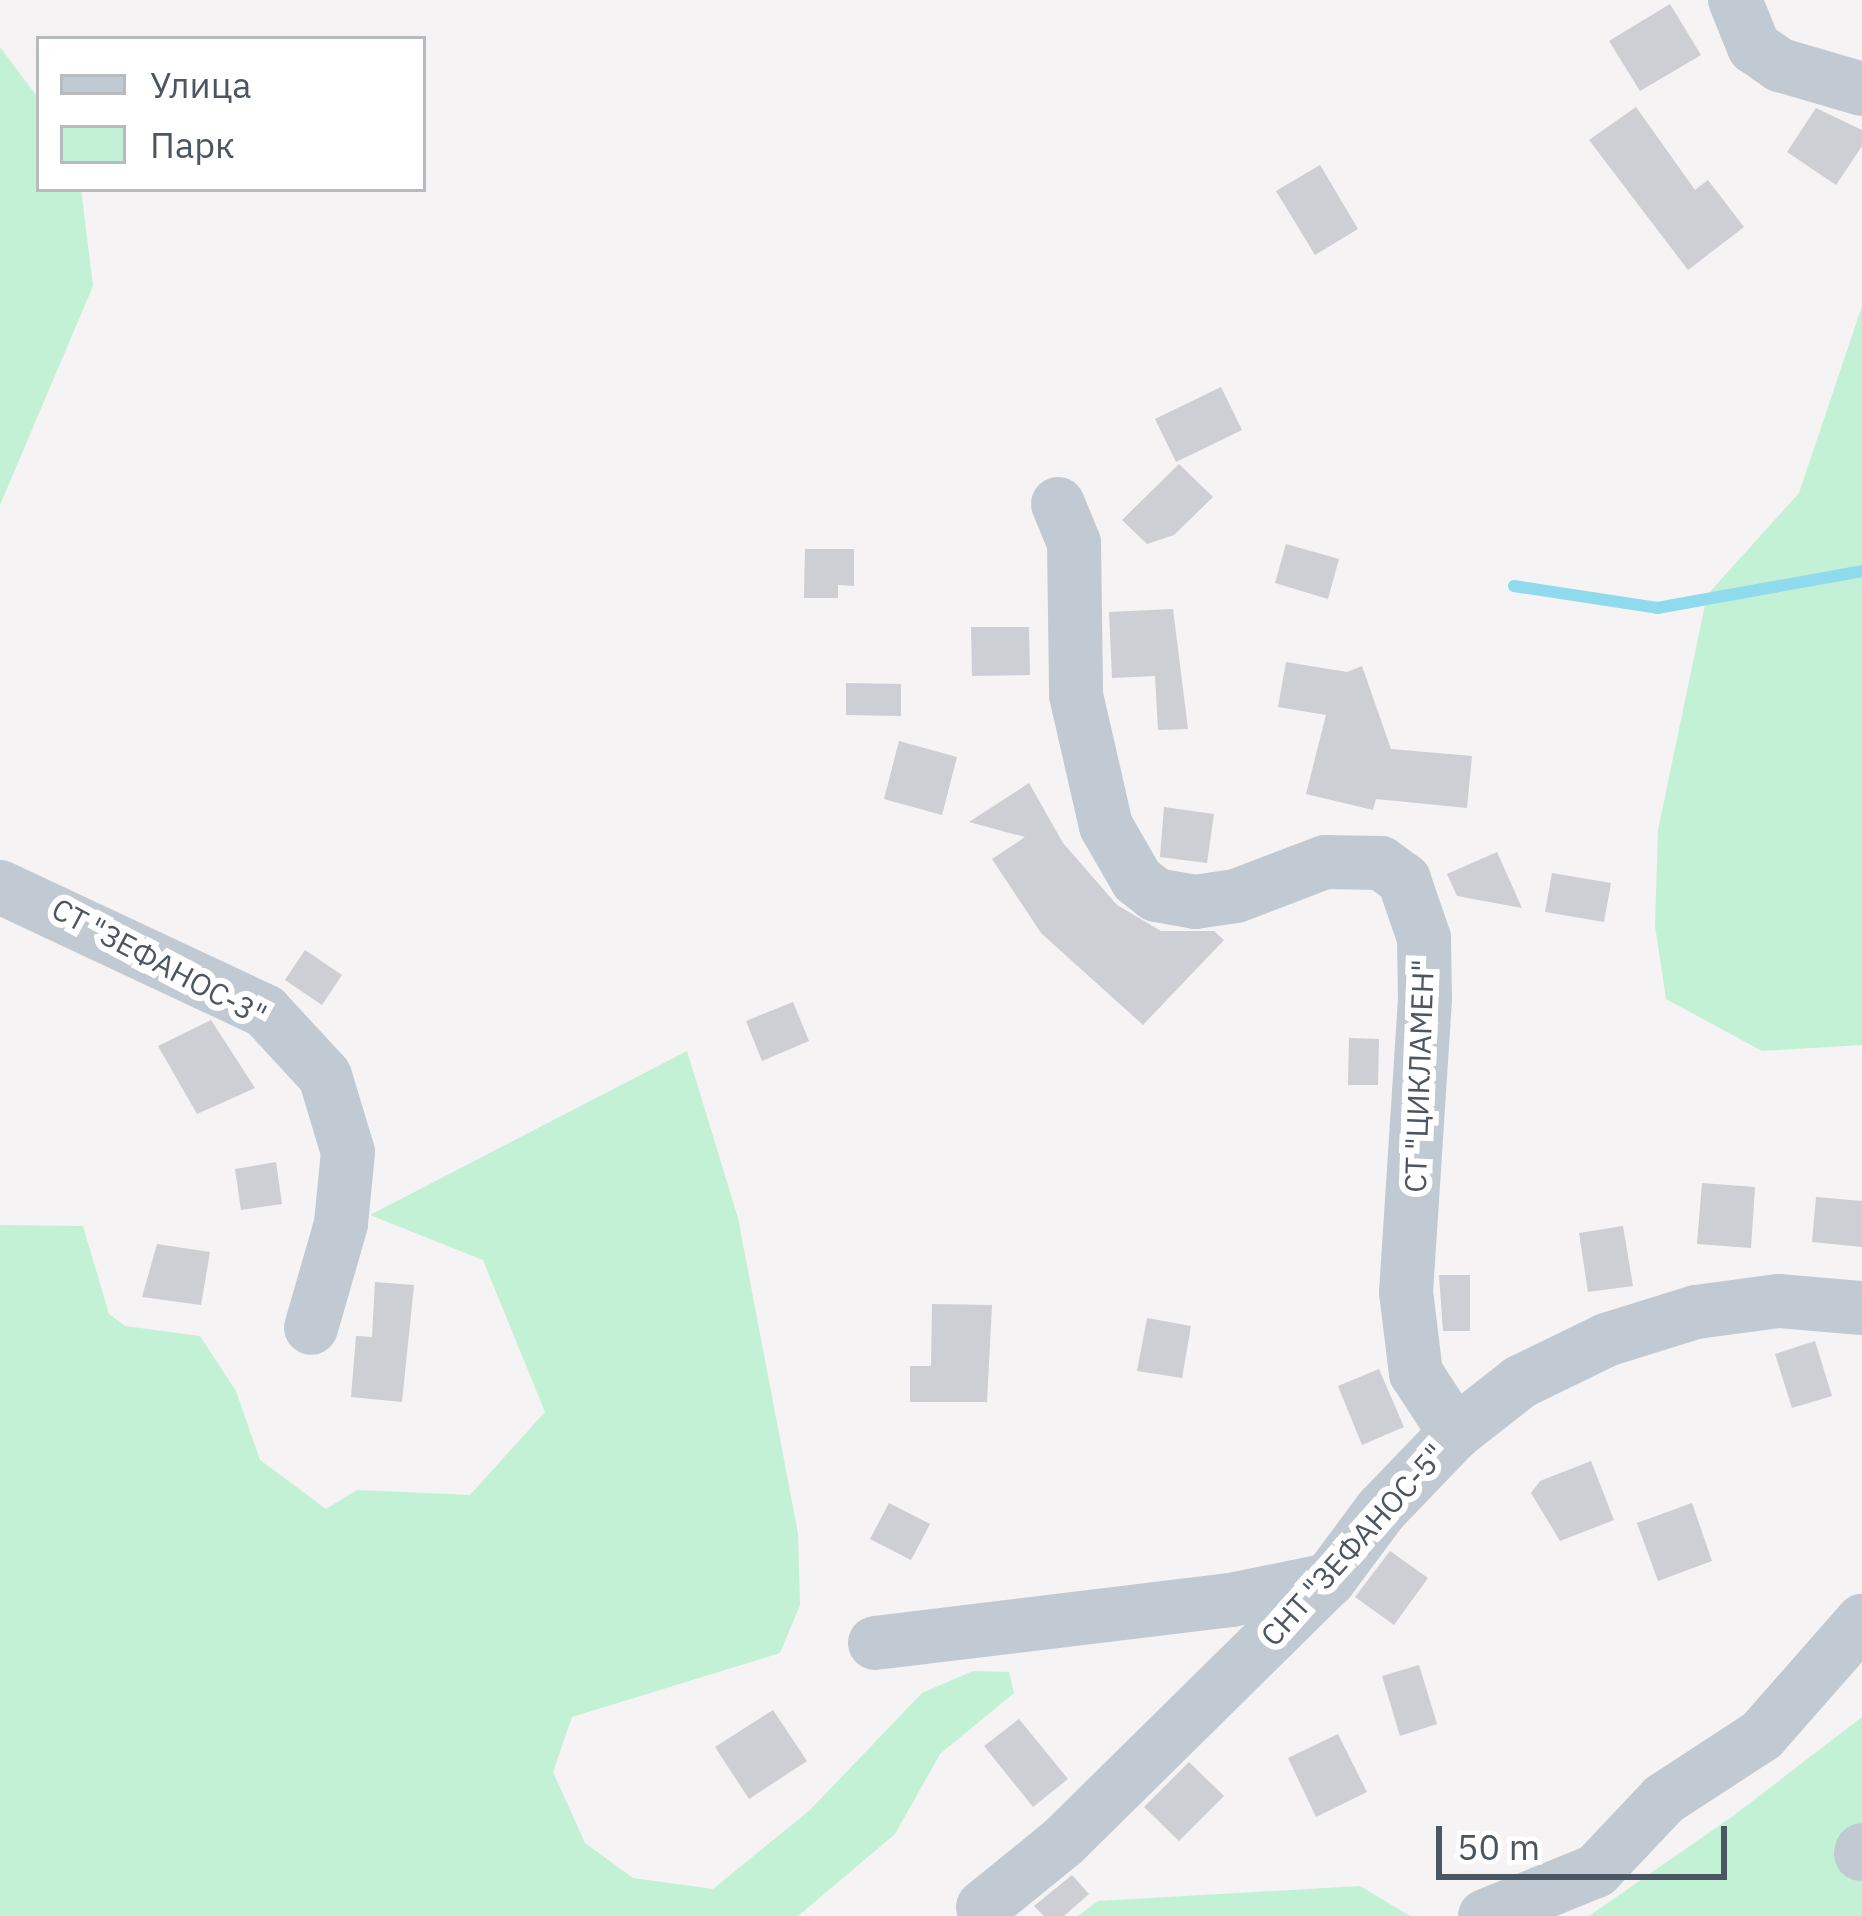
<!DOCTYPE html>
<meta charset="utf-8">
<style>
body{margin:0}
#map{position:relative;width:1862px;height:1916px;overflow:hidden;background:#f5f3f3;font-family:"IBM Plex Sans",sans-serif}
div>[style]{position:absolute}
[style*='--x']{left:calc(var(--x)*1px);top:calc(var(--y)*1px);width:calc(var(--w)*1px);rotate:calc(var(--a)*1deg)}
.green>*{inset:0;background:#c3f1d5}
.stream>*{height:12px;margin:-6px;padding:0 6px;transform-origin:6px;border-radius:6px;background:#90daee}
.building>*{inset:0;background:#cdcfd5}
.minor>*{height:54px;margin:-27px;padding:0 27px;transform-origin:27px;border-radius:27px;background:#c1cad2}
span{translate:-50% -50%;white-space:nowrap;text-align:center;line-height:1.15;-webkit-text-stroke:12px #fff;paint-order:stroke}
.street-label{font-size:30px;color:#4a5661}
.legend{position:absolute;left:36px;top:36px;width:390px;height:156px;box-sizing:border-box;background:#fff;border:3px solid #b7bbc0;margin:0;padding:15px 21px;list-style:none;font-size:36px;color:#4a5661}
.legend li{display:flex;align-items:center;gap:24px;height:60px}
.legend b{width:60px;border:3px solid #b7bbc0}
.scale{position:absolute;left:1436px;top:1826px;width:291px;height:54px;box-sizing:border-box;border:6px solid #4a5661;border-top:0;padding-left:15px;font-size:36px;line-height:42px;white-space:nowrap;color:#4a5661;-webkit-text-stroke:9px #fff;paint-order:stroke}
</style>
<div id="map">
<div class="green">
<div style="clip-path:polygon(0 47px,39px 99px,39px 189px,81px 189px,93px 286px,0 505px)"></div>
<div style="clip-path:polygon(1862px 306px,1862px 1045px,1762px 1051px,1666px 999px,1655px 926px,1658px 830px,1707px 595px,1799px 493px)"></div>
<div style="clip-path:polygon(687px 1051px,738px 1218px,798px 1533px,800px 1605px,780px 1653px,572px 1717px,553px 1772px,585px 1843px,633px 1878px,713px 1889px,810px 1810px,922px 1693px,973px 1671px,1009px 1672px,1014px 1693px,940px 1754px,895px 1834px,798px 1916px,0 1916px,0 1225px,83px 1226px,109px 1314px,125px 1326px,200px 1336px,236px 1391px,260px 1460px,326px 1509px,357px 1490px,470px 1495px,545px 1412px,483px 1260px,370px 1215px)"></div>
<div style="clip-path:polygon(1862px 1717px,1862px 1916px,1589px 1916px,1733px 1816px)"></div>
<div style="clip-path:polygon(1360px 1886px,1410px 1916px,1078px 1916px,1098px 1901px)"></div>
</div>
<div class="stream">
<div style="--x:1514;--y:586;--w:145;--a:8.7"></div>
<div style="--x:1657;--y:608;--w:208;--a:-10.2"></div>
</div>
<div class="building">
<div style="clip-path:polygon(1670px 4px,1701px 55px,1640px 91px,1609px 41px)"></div>
<div style="clip-path:polygon(1636px 107px,1695px 190px,1708px 180px,1744px 227px,1688px 270px,1589px 140px)"></div>
<div style="clip-path:polygon(1816px 108px,1862px 130px,1862px 146px,1836px 185px,1787px 152px)"></div>
<div style="clip-path:polygon(1320px 165px,1358px 229px,1315px 255px,1276px 191px)"></div>
<div style="clip-path:polygon(1221px 387px,1242px 430px,1176px 462px,1155px 419px)"></div>
<div style="clip-path:polygon(1179px 464px,1213px 497px,1174px 535px,1147px 544px,1122px 520px)"></div>
<div style="clip-path:polygon(1286px 544px,1339px 559px,1328px 599px,1275px 583px)"></div>
<div style="clip-path:polygon(805px 549px,854px 549px,854px 586px,838px 585px,838px 598px,804px 598px)"></div>
<div style="clip-path:polygon(1173px 609px,1188px 729px,1158px 730px,1155px 676px,1112px 678px,1109px 612px)"></div>
<div style="clip-path:polygon(971px 627px,1029px 627px,1030px 675px,972px 676px)"></div>
<div style="clip-path:polygon(1286px 662px,1347px 672px,1362px 666px,1391px 749px,1472px 756px,1467px 808px,1376px 799px,1373px 810px,1306px 794px,1326px 715px,1278px 707px)"></div>
<div style="clip-path:polygon(846px 683px,901px 684px,901px 716px,846px 715px)"></div>
<div style="clip-path:polygon(899px 741px,957px 757px,942px 815px,884px 799px)"></div>
<div style="clip-path:polygon(1029px 783px,1063px 843px,1117px 905px,1161px 931px,1214px 931px,1224px 940px,1143px 1025px,1041px 933px,992px 859px,1025px 837px,969px 822px)"></div>
<div style="clip-path:polygon(1164px 807px,1214px 814px,1207px 863px,1160px 857px)"></div>
<div style="clip-path:polygon(1497px 852px,1522px 908px,1457px 896px,1447px 874px)"></div>
<div style="clip-path:polygon(1552px 873px,1611px 883px,1604px 922px,1545px 912px)"></div>
<div style="clip-path:polygon(305px 950px,342px 975px,322px 1005px,285px 980px)"></div>
<div style="clip-path:polygon(793px 1002px,809px 1041px,762px 1061px,746px 1021px)"></div>
<div style="clip-path:polygon(211px 1020px,255px 1088px,197px 1114px,158px 1046px)"></div>
<div style="clip-path:polygon(1349px 1038px,1379px 1039px,1378px 1085px,1348px 1085px)"></div>
<div style="clip-path:polygon(276px 1162px,282px 1204px,241px 1210px,235px 1169px)"></div>
<div style="clip-path:polygon(1702px 1183px,1755px 1187px,1751px 1248px,1697px 1244px)"></div>
<div style="clip-path:polygon(1816px 1197px,1862px 1201px,1862px 1247px,1812px 1242px)"></div>
<div style="clip-path:polygon(1623px 1226px,1633px 1286px,1588px 1292px,1579px 1233px)"></div>
<div style="clip-path:polygon(157px 1244px,210px 1252px,201px 1305px,142px 1297px)"></div>
<div style="clip-path:polygon(1439px 1275px,1470px 1275px,1470px 1331px,1443px 1331px)"></div>
<div style="clip-path:polygon(375px 1282px,414px 1285px,402px 1402px,351px 1397px,356px 1336px,372px 1337px)"></div>
<div style="clip-path:polygon(932px 1304px,992px 1305px,987px 1402px,910px 1402px,910px 1366px,931px 1366px)"></div>
<div style="clip-path:polygon(1147px 1318px,1191px 1326px,1182px 1378px,1137px 1371px)"></div>
<div style="clip-path:polygon(1815px 1341px,1832px 1396px,1792px 1408px,1775px 1354px)"></div>
<div style="clip-path:polygon(1379px 1369px,1404px 1427px,1362px 1445px,1338px 1386px)"></div>
<div style="clip-path:polygon(1591px 1461px,1614px 1520px,1560px 1541px,1531px 1493px,1540px 1481px)"></div>
<div style="clip-path:polygon(889px 1503px,930px 1524px,911px 1560px,870px 1539px)"></div>
<div style="clip-path:polygon(1692px 1503px,1712px 1561px,1658px 1581px,1637px 1523px)"></div>
<div style="clip-path:polygon(1390px 1551px,1428px 1578px,1394px 1625px,1355px 1597px)"></div>
<div style="clip-path:polygon(1419px 1665px,1437px 1724px,1400px 1736px,1382px 1676px)"></div>
<div style="clip-path:polygon(773px 1710px,807px 1761px,749px 1799px,715px 1747px)"></div>
<div style="clip-path:polygon(1019px 1719px,1068px 1779px,1033px 1807px,984px 1746px)"></div>
<div style="clip-path:polygon(1338px 1734px,1367px 1792px,1316px 1817px,1288px 1758px)"></div>
<div style="clip-path:polygon(1189px 1762px,1224px 1796px,1179px 1841px,1144px 1807px)"></div>
<div style="clip-path:polygon(1072px 1875px,1089px 1894px,1064px 1916px,1044px 1916px,1034px 1906px)"></div>
</div>
<div class="minor">
<div style="--x:1735;--y:0;--w:51;--a:68"></div>
<div style="--x:1754;--y:47;--w:32;--a:35"></div>
<div style="--x:1780;--y:65;--w:85;--a:16.3"></div>
<div style="--x:1058;--y:504;--w:42;--a:67.7"></div>
<div style="--x:1074;--y:543;--w:152;--a:89.2"></div>
<div style="--x:1076;--y:695;--w:134;--a:77.1"></div>
<div style="--x:1106;--y:826;--w:62;--a:60.1"></div>
<div style="--x:1137;--y:880;--w:24;--a:38"></div>
<div style="--x:1156;--y:895;--w:40;--a:10"></div>
<div style="--x:1195;--y:902;--w:41;--a:-8.3"></div>
<div style="--x:1236;--y:896;--w:95;--a:-20.9"></div>
<div style="--x:1325;--y:862;--w:56;--a:1"></div>
<div style="--x:1381;--y:863;--w:29;--a:36"></div>
<div style="--x:1404;--y:880;--w:61;--a:71"></div>
<div style="--x:1424;--y:938;--w:61;--a:89.1"></div>
<div style="--x:1425;--y:999;--w:294;--a:93.7"></div>
<div style="--x:1406;--y:1292;--w:82;--a:83"></div>
<div style="--x:1416;--y:1373;--w:72;--a:57"></div>
<div style="--x:0;--y:887;--w:293;--a:25.1"></div>
<div style="--x:265;--y:1011;--w:88;--a:47.3"></div>
<div style="--x:325;--y:1076;--w:79;--a:73.2"></div>
<div style="--x:348;--y:1152;--w:72;--a:95.6"></div>
<div style="--x:341;--y:1224;--w:108;--a:106.1"></div>
<div style="--x:875;--y:1643;--w:359;--a:-6.9"></div>
<div style="--x:1231;--y:1600;--w:100;--a:-11.5"></div>
<div style="--x:1861;--y:1854;--w:4;--a:-76"></div>
<div style="--x:983;--y:1907;--w:103;--a:-39.1"></div>
<div style="--x:1063;--y:1842;--w:373;--a:-44.6"></div>
<div style="--x:1329;--y:1580;--w:87;--a:-53.4"></div>
<div style="--x:1381;--y:1510;--w:107;--a:-46.1"></div>
<div style="--x:1455;--y:1433;--w:83;--a:-38.1"></div>
<div style="--x:1520;--y:1382;--w:96;--a:-26"></div>
<div style="--x:1606;--y:1340;--w:94;--a:-17.3"></div>
<div style="--x:1696;--y:1312;--w:83;--a:-7.6"></div>
<div style="--x:1778;--y:1301;--w:84;--a:4.8"></div>
<div style="--x:1485;--y:1916;--w:120;--a:-22.1"></div>
<div style="--x:1596;--y:1871;--w:99;--a:-46.6"></div>
<div style="--x:1664;--y:1799;--w:117;--a:-33.1"></div>
<div style="--x:1762;--y:1735;--w:152;--a:-48.7"></div>
</div>
<div class="street-label">
<span style="left:159px;top:962px;rotate:28deg">СТ "ЗЕФАНОС-3"</span>
<span style="left:1419px;top:1076px;rotate:-88deg">СТ "ЦИКЛАМЕН"</span>
<span style="left:1353px;top:1545px;rotate:-48deg">СНТ "ЗЕФАНОС-5"</span>
</div>
<ul class="legend">
<li><b style="height:15px;background:#c1cad2"></b>Улица</li>
<li><b style="height:33px;background:#c3f1d5"></b>Парк</li>
</ul>
<div class="scale">50 m</div>
</div>
